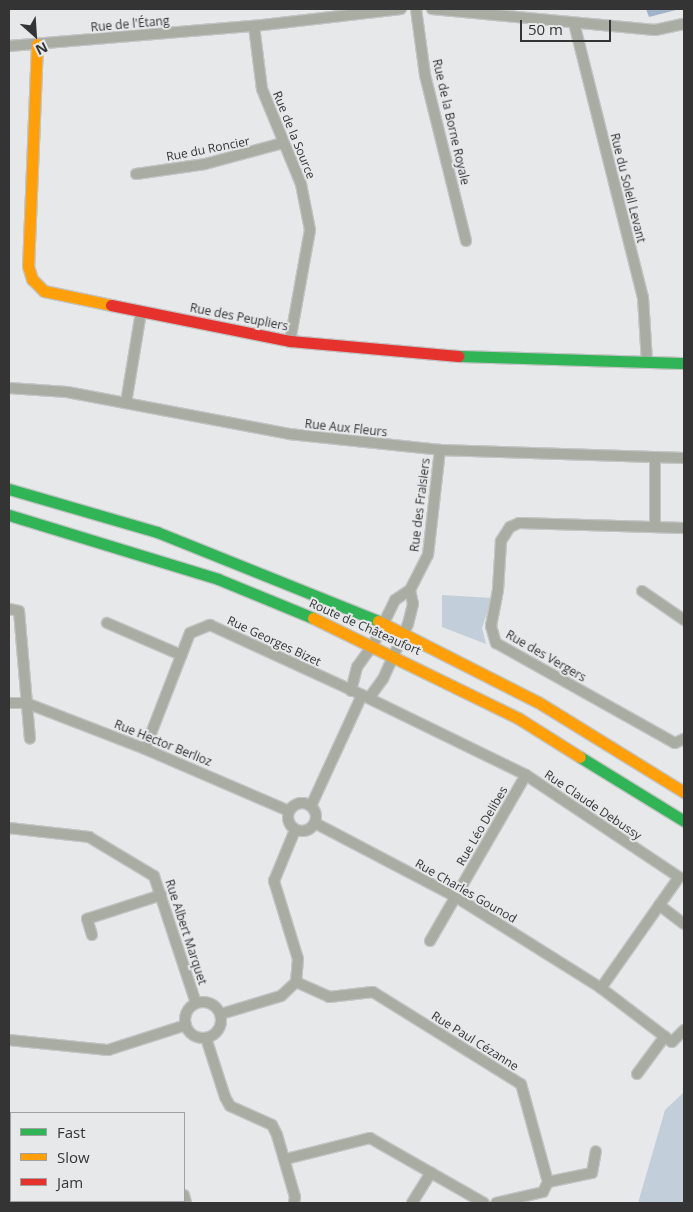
<!DOCTYPE html>
<meta charset="utf-8">
<style>
body{margin:0}
#map{position:relative;width:693px;height:1212px;overflow:hidden;background:#e7e8e9;font-family:"Open Sans",sans-serif}
div>[style]{position:absolute}
[style*='--x']{left:calc(var(--x)*1px);top:calc(var(--y)*1px);width:calc(var(--w)*1px);rotate:calc(var(--a)*1deg)}
.green>*{inset:0;background:#c3cedb}
.water>*{inset:0;background:#a0b3cb}
.roads{filter:drop-shadow(1px 0 #c3c4c5) drop-shadow(-1px 0 #c3c4c5) drop-shadow(0 1px #c3c4c5) drop-shadow(0 -1px #c3c4c5)}
.street>*{height:10px;margin:-5px;padding:0 5px;transform-origin:5px;border-radius:5px;background:#a9aca2}
.street>.ring{margin:-5px;padding:0;box-sizing:content-box;background:none;border:10px solid #a9aca2;border-radius:50%}
.fast>*{height:11px;margin:-5.5px;padding:0 5.5px;transform-origin:5.5px;border-radius:5.5px;background:#30b455}
.slow>*{height:11px;margin:-5.5px;padding:0 5.5px;transform-origin:5.5px;border-radius:5.5px;background:#ff9f0a}
.jam>*{height:11px;margin:-5.5px;padding:0 5.5px;transform-origin:5.5px;border-radius:5.5px;background:#e5322d}
span{translate:-50% -50%;white-space:nowrap;text-align:center;line-height:1.15;-webkit-text-stroke:4px #e6e8ea;paint-order:stroke}
.street-label{font-size:12px;color:#343435}
.frame{position:absolute;inset:0;border:10px solid #343435;pointer-events:none}
.legend{position:absolute;left:10px;top:1112px;width:175px;height:90px;box-sizing:border-box;background:#e6e8ea;border:1px solid #9fa0a2;margin:0;padding:6px 9px;list-style:none;font-size:15px;color:#343435}
.legend li{display:flex;align-items:center;gap:10px;height:25px}
.legend b{width:25px;border:1px solid #9fa0a2}
.north{position:absolute;left:10px;top:10px;width:50px;height:50px;-webkit-text-stroke:4px #e6e8ea;paint-order:stroke;rotate:154deg;font-size:14px;font-weight:700;line-height:20px;text-align:center;color:#343435}
.north::after{content:'';display:block;margin:auto;width:18px;height:22px;background:#343435;clip-path:polygon(50% 0,100% 100%,50% 72%,0 100%)}
.scale{position:absolute;left:520px;top:20px;width:91px;height:22px;box-sizing:border-box;border:2px solid #343435;border-top:0;padding-left:6px;font-size:15px;line-height:18px;white-space:nowrap;color:#343435;-webkit-text-stroke:4px #e6e8ea;paint-order:stroke}
</style>
<div id="map">
<div class="green">
<div style="clip-path:polygon(442px 595px,492px 598px,482px 628px,486px 644px,442px 627px)"></div>
<div style="clip-path:polygon(684px 1092px,684px 1203px,638px 1203px,665px 1110px)"></div>
</div>
<div class="water">
<div style="clip-path:polygon(646px 9px,680px 9px,649px 17px)"></div>
</div>
<div class="roads">
<div class="street">
<div style="--x:416;--y:9;--w:67;--a:82.2"></div>
<div style="--x:425;--y:75;--w:171;--a:76.1"></div>
<div style="--x:432;--y:9;--w:224;--a:5.4"></div>
<div style="--x:655;--y:30;--w:30;--a:-12"></div>
<div style="--x:574;--y:23;--w:283;--a:75.9"></div>
<div style="--x:643;--y:297;--w:65;--a:86.5"></div>
<div style="--x:254;--y:26;--w:64;--a:82.8"></div>
<div style="--x:262;--y:89;--w:103;--a:67.7"></div>
<div style="--x:301;--y:184;--w:47;--a:78.9"></div>
<div style="--x:310;--y:230;--w:113;--a:100.2"></div>
<div style="--x:9;--y:46;--w:246;--a:-4.7"></div>
<div style="--x:254;--y:26;--w:148;--a:-6.6"></div>
<div style="--x:136;--y:174;--w:70;--a:-8.2"></div>
<div style="--x:205;--y:164;--w:81;--a:-15.1"></div>
<div style="--x:9;--y:388;--w:58;--a:3.9"></div>
<div style="--x:67;--y:392;--w:226;--a:10.7"></div>
<div style="--x:289;--y:434;--w:152;--a:6"></div>
<div style="--x:440;--y:450;--w:244;--a:1.9"></div>
<div style="--x:126;--y:403;--w:92;--a:-80.6"></div>
<div style="--x:655;--y:457;--w:70;--a:90"></div>
<div style="--x:684;--y:528;--w:165;--a:-178.3"></div>
<div style="--x:519;--y:523;--w:10;--a:156"></div>
<div style="--x:510;--y:527;--w:17;--a:123"></div>
<div style="--x:501;--y:541;--w:49;--a:93.5"></div>
<div style="--x:498;--y:590;--w:37;--a:101"></div>
<div style="--x:491;--y:626;--w:18;--a:74"></div>
<div style="--x:496;--y:643;--w:205;--a:29.2"></div>
<div style="--x:675;--y:743;--w:10;--a:-24"></div>
<div style="--x:642;--y:591;--w:51;--a:34.6"></div>
<div style="--x:9;--y:609;--w:10;--a:11"></div>
<div style="--x:19;--y:611;--w:128;--a:85.1"></div>
<div style="--x:107;--y:623;--w:81;--a:23.4"></div>
<div style="--x:351;--y:691;--w:25;--a:-76"></div>
<div style="--x:357;--y:667;--w:27;--a:-54"></div>
<div style="--x:373;--y:645;--w:50;--a:-63.9"></div>
<div style="--x:395;--y:600;--w:18;--a:-34"></div>
<div style="--x:410;--y:590;--w:39;--a:-63"></div>
<div style="--x:428;--y:555;--w:106;--a:-83.5"></div>
<div style="--x:369;--y:698;--w:24;--a:-54"></div>
<div style="--x:383;--y:679;--w:60;--a:-65.6"></div>
<div style="--x:408;--y:624;--w:21;--a:-76"></div>
<div style="--x:413;--y:604;--w:14;--a:-102"></div>
<div style="--x:9;--y:703;--w:17;--a:0"></div>
<div style="--x:26;--y:703;--w:128;--a:21.1"></div>
<div style="--x:145;--y:749;--w:157;--a:23.3"></div>
<div style="--x:145;--y:749;--w:124;--a:-68.8"></div>
<div style="--x:190;--y:633;--w:22;--a:-22"></div>
<div style="--x:210;--y:625;--w:167;--a:24.7"></div>
<div style="--x:362;--y:695;--w:182;--a:26"></div>
<div style="--x:526;--y:775;--w:184;--a:33.7"></div>
<div style="--x:679;--y:877;--w:136;--a:125.1"></div>
<div class="ring" style="left:288px;top:803px;width:18px;height:18px"></div>
<div style="--x:311;--y:806;--w:122;--a:-65.3"></div>
<div style="--x:315;--y:823;--w:159;--a:27.7"></div>
<div style="--x:456;--y:897;--w:171;--a:32.1"></div>
<div style="--x:601;--y:988;--w:89;--a:37.3"></div>
<div style="--x:672;--y:1042;--w:17;--a:-45"></div>
<div style="--x:9;--y:828;--w:81;--a:6.4"></div>
<div style="--x:89;--y:837;--w:76;--a:31"></div>
<div style="--x:154;--y:876;--w:134;--a:71.7"></div>
<div style="--x:659;--y:905;--w:31;--a:37"></div>
<div style="--x:92;--y:935;--w:17;--a:-107"></div>
<div style="--x:87;--y:919;--w:78;--a:-18"></div>
<div style="--x:430;--y:941;--w:192;--a:-60"></div>
<div style="--x:296;--y:982;--w:36;--a:24"></div>
<div style="--x:329;--y:997;--w:44;--a:-6.5"></div>
<div style="--x:373;--y:992;--w:174;--a:31.9"></div>
<div style="--x:521;--y:1084;--w:102;--a:74.6"></div>
<div style="--x:548;--y:1182;--w:11;--a:117"></div>
<div style="--x:543;--y:1192;--w:48;--a:166.8"></div>
<div class="ring" style="left:185px;top:1002px;width:26px;height:26px"></div>
<div style="--x:221;--y:1014;--w:63;--a:-16.7"></div>
<div style="--x:281;--y:996;--w:21;--a:-43"></div>
<div style="--x:296;--y:982;--w:23;--a:-85"></div>
<div style="--x:298;--y:959;--w:82;--a:-107.1"></div>
<div style="--x:274;--y:881;--w:55;--a:-67.6"></div>
<div style="--x:206;--y:1038;--w:62;--a:72.1"></div>
<div style="--x:225;--y:1097;--w:10;--a:61"></div>
<div style="--x:230;--y:1106;--w:46;--a:24.3"></div>
<div style="--x:272;--y:1125;--w:11;--a:63"></div>
<div style="--x:277;--y:1135;--w:65;--a:73.8"></div>
<div style="--x:295;--y:1197;--w:6;--a:99"></div>
<div style="--x:9;--y:1040;--w:100;--a:5.8"></div>
<div style="--x:108;--y:1050;--w:82;--a:-17.8"></div>
<div style="--x:637;--y:1074;--w:47;--a:-53.6"></div>
<div style="--x:286;--y:1159;--w:87;--a:-14"></div>
<div style="--x:370;--y:1138;--w:131;--a:29.7"></div>
<div style="--x:548;--y:1182;--w:45;--a:-11.6"></div>
<div style="--x:592;--y:1173;--w:22;--a:-80"></div>
<div style="--x:184;--y:1195;--w:8;--a:76"></div>
<div style="--x:53;--y:1201;--w:2;--a:63"></div>
<div style="--x:412;--y:1203;--w:36;--a:-58"></div>
</div>
<div class="fast">
<div style="--x:458;--y:356;--w:226;--a:1.8"></div>
<div style="--x:9;--y:489;--w:154;--a:16.2"></div>
<div style="--x:157;--y:532;--w:238;--a:21.9"></div>
<div style="--x:9;--y:515;--w:219;--a:17"></div>
<div style="--x:218;--y:579;--w:103;--a:22.3"></div>
<div style="--x:580;--y:757;--w:122;--a:31.6"></div>
</div>
<div class="slow">
<div style="--x:37;--y:44;--w:222;--a:92.3"></div>
<div style="--x:28;--y:266;--w:14;--a:73"></div>
<div style="--x:32;--y:279;--w:17;--a:45"></div>
<div style="--x:44;--y:291;--w:68;--a:11.8"></div>
<div style="--x:313;--y:618;--w:228;--a:26"></div>
<div style="--x:518;--y:718;--w:73;--a:32.2"></div>
<div style="--x:378;--y:621;--w:179;--a:26.9"></div>
<div style="--x:538;--y:702;--w:172;--a:31.7"></div>
</div>
<div class="jam">
<div style="--x:111;--y:305;--w:183;--a:11.4"></div>
<div style="--x:290;--y:341;--w:169;--a:5.1"></div>
</div>
</div>
<div class="street-label">
<span style="left:130px;top:24px;rotate:-5deg">Rue de l'Étang</span>
<span style="left:451px;top:122px;rotate:77deg">Rue de la Borne Royale</span>
<span style="left:294px;top:135px;rotate:68deg">Rue de la Source</span>
<span style="left:208px;top:149px;rotate:-11deg">Rue du Roncier</span>
<span style="left:628px;top:188px;rotate:76deg">Rue du Soleil Levant</span>
<span style="left:239px;top:317px;rotate:11deg">Rue des Peupliers</span>
<span style="left:346px;top:428px;rotate:6deg">Rue Aux Fleurs</span>
<span style="left:420px;top:505px;rotate:-83deg">Rue des Fraisiers</span>
<span style="left:365px;top:627px;rotate:24deg">Route de Châteaufort</span>
<span style="left:274px;top:641px;rotate:25deg">Rue Georges Bizet</span>
<span style="left:546px;top:656px;rotate:30deg">Rue des Vergers</span>
<span style="left:163px;top:743px;rotate:22deg">Rue Hector Berlioz</span>
<span style="left:593px;top:805px;rotate:34deg">Rue Claude Debussy</span>
<span style="left:482px;top:826px;rotate:-60deg">Rue Léo Delibes</span>
<span style="left:466px;top:891px;rotate:30deg">Rue Charles Gounod</span>
<span style="left:186px;top:932px;rotate:72deg">Rue Albert Marquet</span>
<span style="left:475px;top:1041px;rotate:32deg">Rue Paul Cézanne</span>
</div>
<div class="frame"></div>
<ul class="legend">
<li><b style="height:6px;background:#30b455"></b>Fast</li>
<li><b style="height:6px;background:#ff9f0a"></b>Slow</li>
<li><b style="height:6px;background:#e5322d"></b>Jam</li>
</ul>
<div class="north">N</div>
<div class="scale">50 m</div>
</div>
